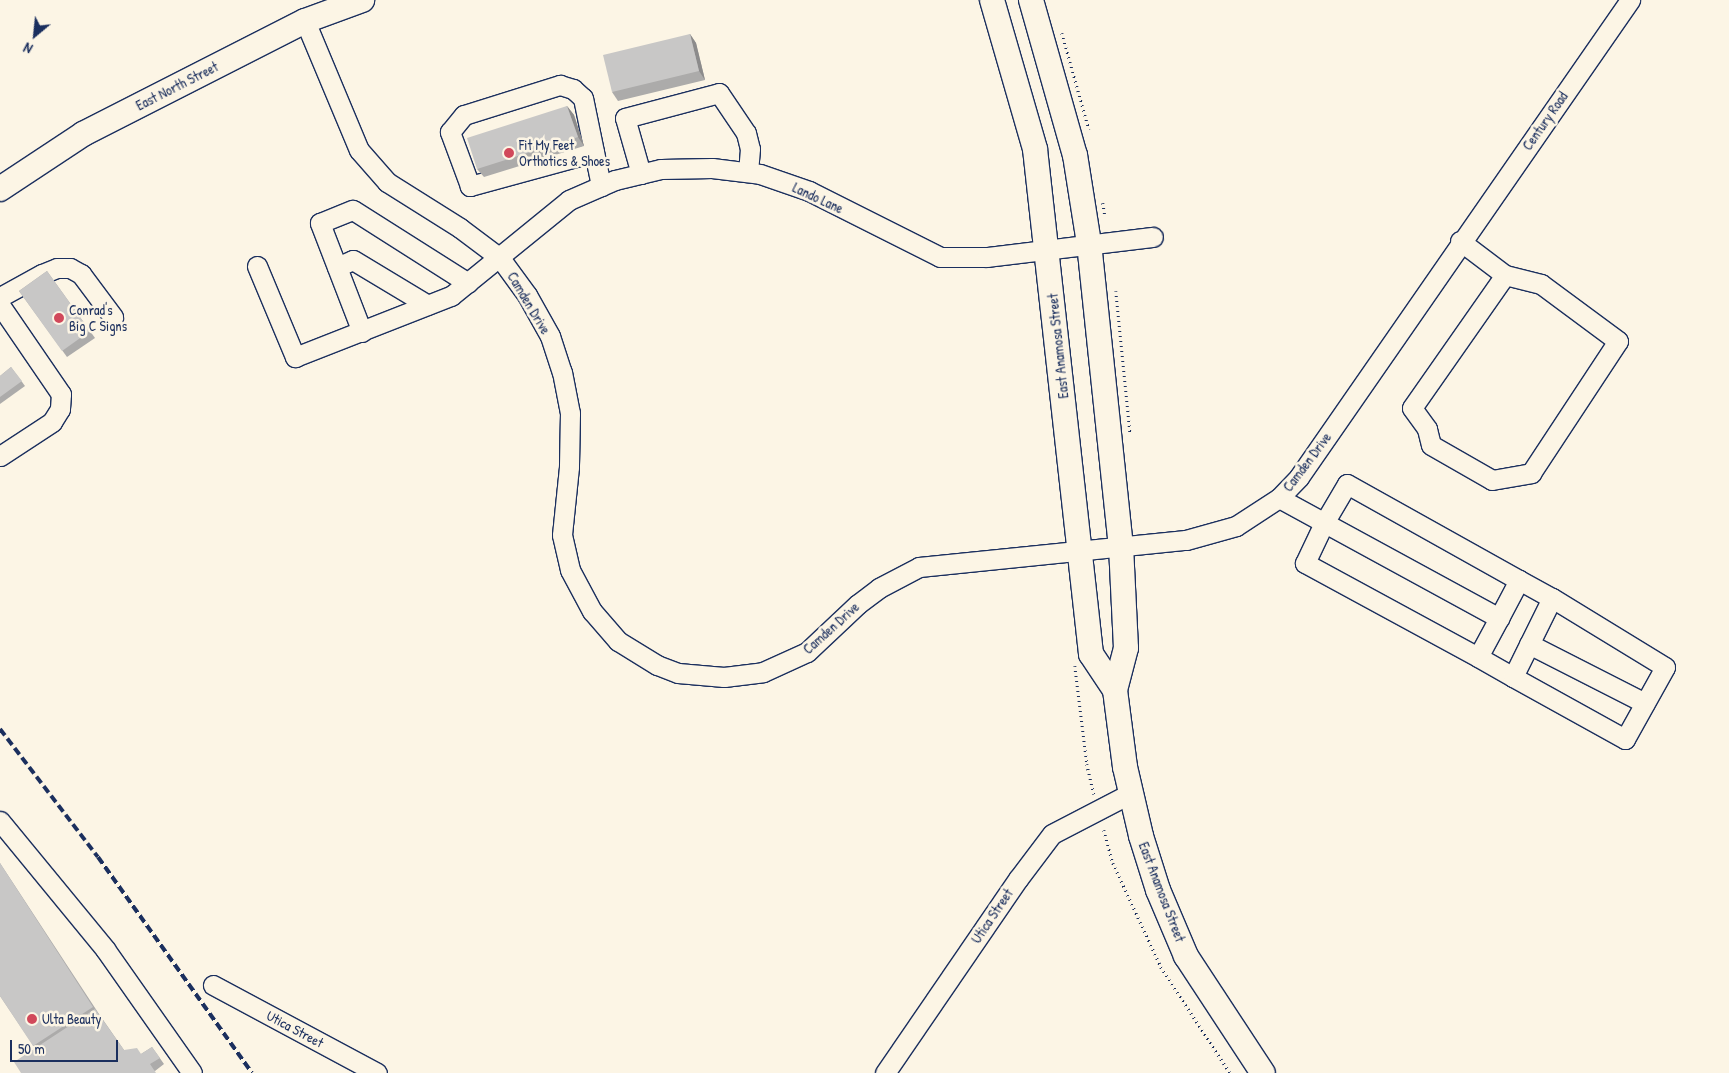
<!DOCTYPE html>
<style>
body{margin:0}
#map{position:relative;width:1729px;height:1073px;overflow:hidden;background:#fcf5e5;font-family:"Patrick Hand",sans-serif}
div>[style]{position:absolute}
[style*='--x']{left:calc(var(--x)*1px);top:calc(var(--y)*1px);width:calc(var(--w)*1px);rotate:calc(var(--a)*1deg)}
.path>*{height:2.5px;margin-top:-1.25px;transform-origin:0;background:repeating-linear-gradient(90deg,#1b2f5e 0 1px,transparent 0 5px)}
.roads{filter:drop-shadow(1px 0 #1b2f5e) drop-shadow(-1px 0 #1b2f5e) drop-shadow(0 1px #1b2f5e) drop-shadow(0 -1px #1b2f5e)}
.minor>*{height:19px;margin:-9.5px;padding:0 9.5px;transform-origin:9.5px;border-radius:9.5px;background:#fcf5e5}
.major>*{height:24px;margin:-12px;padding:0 12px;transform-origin:12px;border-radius:12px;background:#fcf5e5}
.rail>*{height:4px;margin-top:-2px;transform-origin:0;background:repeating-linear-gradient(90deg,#1b2f5e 0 8px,transparent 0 12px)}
.wall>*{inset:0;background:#acabaa}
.shaded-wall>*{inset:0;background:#8c8b8b}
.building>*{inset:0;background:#c8c7c6}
.dots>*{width:14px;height:14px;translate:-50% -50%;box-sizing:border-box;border:2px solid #fcf5e5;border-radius:50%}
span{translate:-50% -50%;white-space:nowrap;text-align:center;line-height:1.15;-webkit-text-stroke:5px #fcf5e5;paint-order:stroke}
.street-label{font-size:14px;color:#1b2f5e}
.poi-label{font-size:14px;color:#1b2f5e}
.left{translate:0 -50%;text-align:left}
.north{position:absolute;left:10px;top:10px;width:50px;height:50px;-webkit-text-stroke:4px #fcf5e5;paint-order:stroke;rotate:208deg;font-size:14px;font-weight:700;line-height:20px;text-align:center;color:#1b2f5e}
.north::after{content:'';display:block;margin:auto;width:18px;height:22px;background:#1b2f5e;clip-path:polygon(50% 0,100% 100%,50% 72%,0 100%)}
.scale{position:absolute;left:10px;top:1040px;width:108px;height:22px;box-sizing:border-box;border:2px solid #1b2f5e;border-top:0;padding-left:6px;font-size:15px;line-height:18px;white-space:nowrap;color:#1b2f5e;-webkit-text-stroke:4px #fcf5e5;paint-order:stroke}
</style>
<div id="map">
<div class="path">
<div style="--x:1062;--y:33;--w:100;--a:74.3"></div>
<div style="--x:1103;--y:203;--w:13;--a:81"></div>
<div style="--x:1116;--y:291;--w:142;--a:84.3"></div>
<div style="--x:1075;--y:666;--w:99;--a:83"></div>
<div style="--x:1087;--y:764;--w:31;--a:77"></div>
<div style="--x:1104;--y:830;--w:34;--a:75"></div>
<div style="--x:1113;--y:863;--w:115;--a:65.2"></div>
<div style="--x:1161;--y:967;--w:126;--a:56.9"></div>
</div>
<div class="roads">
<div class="minor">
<div style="--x:305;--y:21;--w:140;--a:67.3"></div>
<div style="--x:359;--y:150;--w:43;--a:48.8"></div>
<div style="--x:387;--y:182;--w:86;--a:32.2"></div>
<div style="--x:460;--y:228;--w:50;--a:36.9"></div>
<div style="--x:500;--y:258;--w:46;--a:53.9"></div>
<div style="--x:527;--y:295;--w:47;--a:60.7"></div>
<div style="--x:550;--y:336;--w:38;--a:72"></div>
<div style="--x:562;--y:372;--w:42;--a:79"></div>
<div style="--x:570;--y:413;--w:54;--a:91.1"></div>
<div style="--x:569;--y:467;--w:68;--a:95.9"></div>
<div style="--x:562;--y:535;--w:36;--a:77"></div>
<div style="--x:570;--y:570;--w:47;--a:61.8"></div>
<div style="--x:592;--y:611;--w:40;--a:49"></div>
<div style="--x:618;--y:641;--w:46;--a:31.6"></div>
<div style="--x:657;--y:665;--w:22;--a:21"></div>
<div style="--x:678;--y:673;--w:46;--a:5"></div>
<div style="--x:724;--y:677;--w:39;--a:-7"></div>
<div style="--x:763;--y:672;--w:48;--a:-24.4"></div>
<div style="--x:807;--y:652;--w:70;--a:-43.3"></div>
<div style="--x:858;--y:604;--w:26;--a:-37"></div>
<div style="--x:879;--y:588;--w:45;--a:-27.7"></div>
<div style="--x:919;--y:567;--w:268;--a:-5.8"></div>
<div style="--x:1186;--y:540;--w:52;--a:-15.6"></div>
<div style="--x:1236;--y:526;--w:51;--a:-33.1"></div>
<div style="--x:1279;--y:498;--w:29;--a:-46"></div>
<div style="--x:1299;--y:477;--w:581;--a:-55.24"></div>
<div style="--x:594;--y:152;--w:129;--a:164.7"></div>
<div style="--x:470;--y:186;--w:58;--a:-110.3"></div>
<div style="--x:450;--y:132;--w:22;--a:-51"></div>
<div style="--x:464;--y:115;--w:101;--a:-17.4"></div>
<div style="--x:560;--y:85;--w:14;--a:17"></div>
<div style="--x:573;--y:89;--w:13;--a:42"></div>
<div style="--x:583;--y:98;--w:90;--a:78.4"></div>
<div style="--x:641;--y:174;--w:58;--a:-105.9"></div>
<div style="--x:625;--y:118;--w:97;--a:-14.9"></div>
<div style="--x:719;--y:93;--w:48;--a:56"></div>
<div style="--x:746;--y:133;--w:16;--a:76"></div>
<div style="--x:750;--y:149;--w:23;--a:95"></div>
<div style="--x:1460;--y:241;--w:56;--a:37.1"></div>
<div style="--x:1505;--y:275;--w:162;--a:125"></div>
<div style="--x:1412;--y:408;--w:26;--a:54"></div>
<div style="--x:1427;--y:429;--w:16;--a:76"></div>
<div style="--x:1431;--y:445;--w:70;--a:29.8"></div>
<div style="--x:1492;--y:480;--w:40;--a:-10"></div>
<div style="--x:1531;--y:473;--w:158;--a:-56.6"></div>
<div style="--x:1618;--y:341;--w:96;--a:-143.5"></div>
<div style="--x:1541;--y:284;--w:37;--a:-166"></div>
<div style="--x:257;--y:266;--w:99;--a:67.3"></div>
<div style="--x:295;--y:357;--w:168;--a:-21.4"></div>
<div style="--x:451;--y:296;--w:152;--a:-39.1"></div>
<div style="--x:569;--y:200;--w:50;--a:-23.5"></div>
<div style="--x:615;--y:180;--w:47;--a:-13.4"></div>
<div style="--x:661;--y:169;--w:51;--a:-1.1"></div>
<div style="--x:712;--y:168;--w:48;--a:7.1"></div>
<div style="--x:760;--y:174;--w:52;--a:19.1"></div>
<div style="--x:809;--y:191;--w:147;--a:26.7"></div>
<div style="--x:940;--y:257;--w:47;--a:0"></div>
<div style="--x:987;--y:257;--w:167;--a:-6.9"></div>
<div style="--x:337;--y:267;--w:17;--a:-24"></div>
<div style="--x:353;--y:260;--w:87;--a:31"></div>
<div style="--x:0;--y:297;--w:48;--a:-28.7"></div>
<div style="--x:42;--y:274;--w:16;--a:-22"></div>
<div style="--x:57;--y:268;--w:13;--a:0"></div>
<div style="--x:70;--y:268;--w:13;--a:29"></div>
<div style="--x:81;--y:274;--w:54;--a:53.3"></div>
<div style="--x:0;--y:305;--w:108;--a:55.6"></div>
<div style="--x:61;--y:394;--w:15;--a:94"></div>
<div style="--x:60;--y:409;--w:15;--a:122"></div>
<div style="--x:52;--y:422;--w:62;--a:146.8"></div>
<div style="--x:362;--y:332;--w:117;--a:-111.1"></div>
<div style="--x:320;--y:223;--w:35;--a:-22"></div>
<div style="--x:353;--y:210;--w:136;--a:32.4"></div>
<div style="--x:1279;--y:498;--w:251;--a:28.6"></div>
<div style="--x:1499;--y:618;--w:44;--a:118.3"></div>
<div style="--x:1478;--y:657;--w:40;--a:29.7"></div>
<div style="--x:1513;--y:677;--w:128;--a:29"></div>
<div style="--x:1625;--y:739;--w:82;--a:-60.9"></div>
<div style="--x:1665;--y:667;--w:132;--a:-148.6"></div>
<div style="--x:1552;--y:598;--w:88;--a:116.3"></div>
<div style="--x:1499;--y:618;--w:43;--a:-62.2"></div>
<div style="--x:1519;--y:580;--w:38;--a:29"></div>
<div style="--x:1529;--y:644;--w:130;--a:27"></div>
<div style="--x:1478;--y:657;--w:197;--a:-151.5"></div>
<div style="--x:1305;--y:563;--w:44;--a:-64.6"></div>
<div style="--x:1324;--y:523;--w:45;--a:-59.5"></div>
<div style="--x:1347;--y:484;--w:197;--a:29.2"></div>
<div style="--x:0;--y:821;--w:166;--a:50.6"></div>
<div style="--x:105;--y:949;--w:151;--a:54.9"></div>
<div style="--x:213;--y:985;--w:186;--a:28.2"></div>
<div style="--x:885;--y:1073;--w:235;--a:-55.6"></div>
<div style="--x:1018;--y:879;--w:56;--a:-52.9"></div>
<div style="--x:1052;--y:834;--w:89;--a:-27.4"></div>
</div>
<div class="major">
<div style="--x:992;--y:0;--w:155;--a:73.9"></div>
<div style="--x:1035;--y:149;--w:508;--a:83.67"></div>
<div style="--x:1091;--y:654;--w:43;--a:56.3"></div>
<div style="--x:1031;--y:0;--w:161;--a:74.2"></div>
<div style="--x:1075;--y:155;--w:89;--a:81"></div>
<div style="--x:1089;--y:243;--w:305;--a:84"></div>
<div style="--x:1121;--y:546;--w:102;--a:87.2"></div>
<div style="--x:1126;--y:648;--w:43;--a:104.7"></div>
<div style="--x:1115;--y:690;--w:78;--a:82.6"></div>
<div style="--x:1125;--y:767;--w:71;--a:76.9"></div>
<div style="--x:1141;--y:836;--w:57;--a:72.5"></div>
<div style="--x:1158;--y:890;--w:72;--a:67"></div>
<div style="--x:1186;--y:956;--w:140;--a:56.7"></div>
<div style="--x:0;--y:189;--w:100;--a:-33.5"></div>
<div style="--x:83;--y:134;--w:249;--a:-27"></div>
<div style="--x:305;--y:21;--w:61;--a:-20.2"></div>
</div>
</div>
<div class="rail">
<div style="--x:0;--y:729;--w:161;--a:52.6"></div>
<div style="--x:98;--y:857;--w:265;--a:54.5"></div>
</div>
<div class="wall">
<div style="clip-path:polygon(690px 34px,696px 43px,705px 80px,618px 101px,612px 92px)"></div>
<div style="clip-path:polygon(567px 106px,574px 115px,584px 146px,484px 177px,477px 169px)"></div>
<div style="clip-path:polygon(47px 271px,95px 338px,67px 357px,19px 291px)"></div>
<div style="clip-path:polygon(11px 367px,25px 386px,0 404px,0 376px)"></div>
<div style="clip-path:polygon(0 863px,99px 1014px,124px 1050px,141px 1054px,152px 1047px,164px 1064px,155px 1071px,35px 1048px,0 996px)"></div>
</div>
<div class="shaded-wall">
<div style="clip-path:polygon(690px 34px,696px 43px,705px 80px,699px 71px)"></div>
<div style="clip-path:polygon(567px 106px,574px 115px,584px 146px,578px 137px)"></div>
</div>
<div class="building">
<div style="clip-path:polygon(690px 34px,699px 71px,612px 92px,603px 55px)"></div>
<div style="clip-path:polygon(567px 106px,578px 137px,477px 169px,467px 138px)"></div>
<div style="clip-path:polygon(47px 271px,90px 331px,62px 351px,19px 291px)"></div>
<div style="clip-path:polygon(11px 367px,22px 381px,0 397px,0 376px)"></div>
<div style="clip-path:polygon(0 863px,93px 1007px,33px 1046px,0 996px)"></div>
<div style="clip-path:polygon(95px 1009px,124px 1050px,137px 1048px,141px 1054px,152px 1047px,160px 1058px,150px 1064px,156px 1073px,21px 1073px,14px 1062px)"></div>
</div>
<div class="dots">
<div style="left:509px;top:153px;background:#d1495b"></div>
<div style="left:59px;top:318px;background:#d1495b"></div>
<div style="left:32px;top:1019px;background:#d1495b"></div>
</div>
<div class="street-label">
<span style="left:177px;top:86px;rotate:-27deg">East North Street</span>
<span style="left:1545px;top:121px;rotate:-55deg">Century Road</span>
<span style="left:818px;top:198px;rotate:25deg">Lando Lane</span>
<span style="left:529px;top:303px;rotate:59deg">Camden Drive</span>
<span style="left:1058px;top:346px;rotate:-96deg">East Anamosa Street</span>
<span style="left:1307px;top:462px;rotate:-53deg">Camden Drive</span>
<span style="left:831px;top:628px;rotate:-42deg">Camden Drive</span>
<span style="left:1162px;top:892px;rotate:69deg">East Anamosa Street</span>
<span style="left:992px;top:916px;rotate:-56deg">Utica Street</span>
<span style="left:295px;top:1029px;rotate:28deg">Utica Street</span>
</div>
<div class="poi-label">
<span class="left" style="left:519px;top:153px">Fit My Feet<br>Orthotics &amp; Shoes</span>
<span class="left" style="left:69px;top:318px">Conrad's<br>Big C Signs</span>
<span class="left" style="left:42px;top:1019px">Ulta Beauty</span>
</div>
<div class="north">N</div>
<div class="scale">50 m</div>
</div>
